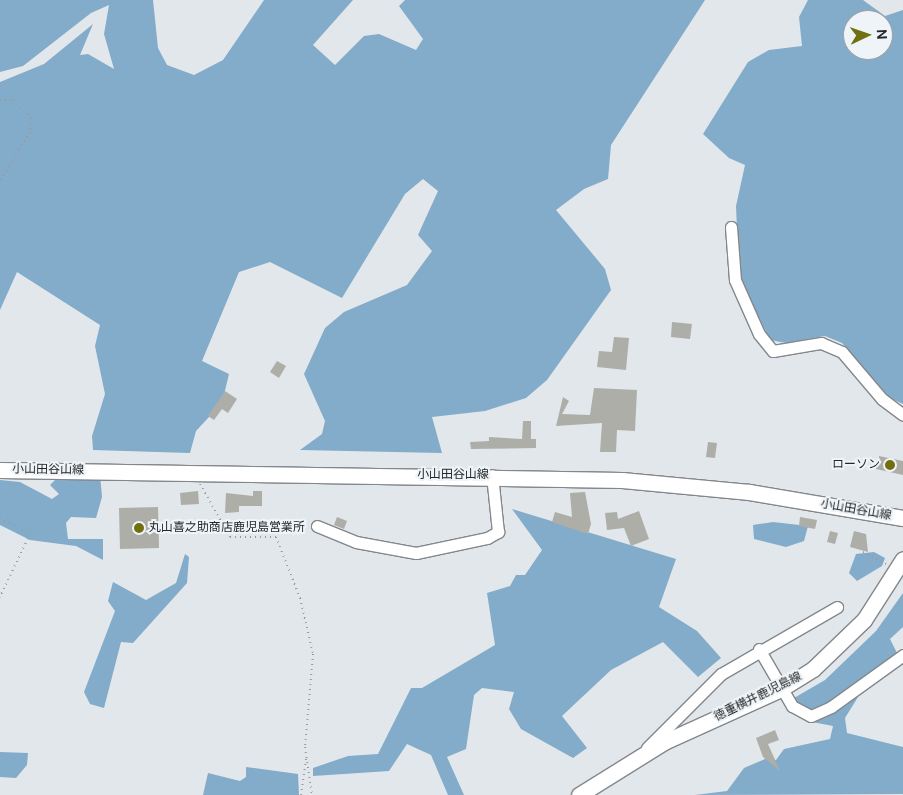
<!DOCTYPE html>
<meta charset="utf-8">
<style>
body{margin:0}
#map{position:relative;width:903px;height:795px;overflow:hidden;background:#e2e7eb;font-family:"DM Sans","Noto Sans JP",sans-serif}
div>[style]{position:absolute}
[style*='--x']{left:calc(var(--x)*1px);top:calc(var(--y)*1px);width:calc(var(--w)*1px);rotate:calc(var(--a)*1deg)}
.forest>*{inset:0;background:#83abca}
.building>*{inset:0;background:#aeaea9}
.path>*{height:2px;margin-top:-1px;transform-origin:0;background:repeating-linear-gradient(90deg,#989b9e 0 1px,transparent 0 5px)}
.roads{filter:drop-shadow(1px 0 #83878b) drop-shadow(-1px 0 #83878b) drop-shadow(0 1px #83878b) drop-shadow(0 -1px #83878b)}
.street>*{height:11px;margin:-5.5px;padding:0 5.5px;transform-origin:5.5px;border-radius:5.5px;background:#fff}
.secondary>*{height:15px;margin:-7.5px;padding:0 7.5px;transform-origin:7.5px;border-radius:7.5px;background:#fff}
.dots>*{width:14px;height:14px;translate:-50% -50%;box-sizing:border-box;border:2px solid #eff4f8;border-radius:50%}
span{translate:-50% -50%;white-space:nowrap;text-align:center;line-height:1.15;-webkit-text-stroke:4px #eff4f8;paint-order:stroke}
.poi-label{font-size:12px;color:#252728}
.right{translate:-100% -50%;text-align:right}
.left{translate:0 -50%;text-align:left}
.street-label{font-size:12px;color:#252728}
.north{position:absolute;left:843px;top:10px;width:50px;height:50px;box-sizing:border-box;background:#eff4f8;border:1px solid #9ea2a5;border-radius:50%;rotate:87deg;font-size:14px;font-weight:700;line-height:20px;text-align:center;color:#252728}
.north::after{content:'';display:block;margin:auto;width:18px;height:22px;background:#716f10;clip-path:polygon(50% 0,100% 100%,50% 72%,0 100%)}
</style>
<div id="map">
<div class="forest">
<div style="clip-path:polygon(0 0,153px 0,158px 48px,167px 65px,194px 75px,223px 60px,264px 0,353px 0,313px 45px,335px 65px,364px 36px,379px 34px,416px 50px,423px 39px,399px 6px,405px 0,705px 0,611px 145px,608px 179px,584px 189px,556px 210px,605px 269px,611px 290px,547px 380px,526px 398px,485px 411px,432px 417px,442px 453px,300px 450px,322px 434px,325px 421px,304px 374px,325px 328px,344px 312px,407px 285px,432px 251px,418px 235px,438px 191px,423px 179px,405px 194px,342px 298px,270px 262px,239px 272px,202px 361px,229px 374px,222px 403px,196px 431px,190px 453px,93px 450px,92px 436px,105px 394px,95px 346px,100px 325px,17px 272px,0 310px,0 82px,44px 64px,93px 24px,80px 55px,88px 54px,114px 69px,104px 34px,109px 5px,91px 13px,23px 66px,0 72px)"></div>
<div style="clip-path:polygon(evenodd,808px 0,863px 0,885px 16px,903px 10px,903px 404px,890px 398px,842px 343px,825px 336px,786px 343px,770px 340px,739px 277px,736px 206px,745px 165px,729px 158px,703px 134px,748px 62px,769px 50px,802px 46px,799px 17px,808px 0,853px 20px,883px 20px,883px 50px,853px 50px,853px 20px)"></div>
<div style="clip-path:polygon(60px 475px,100px 475px,102px 497px,96px 518px,71px 517px,66px 523px,68px 539px,103px 539px,103px 560px,76px 546px,30px 540px,0 525px,0 480px,20px 482px,52px 499px,59px 494px,50px 485px)"></div>
<div style="clip-path:polygon(512px 509px,676px 559px,659px 607px,697px 631px,721px 658px,698px 677px,663px 642px,611px 670px,562px 716px,587px 748px,573px 758px,521px 729px,509px 709px,514px 692px,482px 688px,474px 695px,466px 749px,447px 757px,464px 795px,448px 795px,431px 755px,407px 744px,389px 771px,313px 776px,313px 768px,348px 756px,378px 754px,411px 688px,422px 688px,495px 645px,487px 593px,510px 586px,516px 575px,525px 575px,542px 550px)"></div>
<div style="clip-path:polygon(773px 522px,808px 526px,804px 541px,786px 547px,754px 539px,753px 525px)"></div>
<div style="clip-path:polygon(874px 552px,885px 558px,882px 566px,857px 581px,849px 573px,856px 554px)"></div>
<div style="clip-path:polygon(185px 554px,189px 557px,187px 583px,133px 643px,121px 642px,104px 708px,90px 704px,84px 692px,115px 611px,108px 601px,113px 582px,146px 600px,176px 583px)"></div>
<div style="clip-path:polygon(903px 593px,903px 627px,890px 639px,897px 653px,824px 706px,809px 710px,801px 707px,794px 698px,825px 680px,876px 631px)"></div>
<div style="clip-path:polygon(868px 681px,845px 718px,847px 733px,903px 747px,903px 794px,695px 795px,727px 791px,744px 768px,765px 759px,776px 760px,784px 749px,830px 739px,833px 726px,807px 721px)"></div>
<div style="clip-path:polygon(0 752px,28px 753px,27px 765px,16px 778px,0 777px)"></div>
<div style="clip-path:polygon(246px 767px,298px 774px,299px 795px,203px 795px,208px 773px,240px 781px,246px 777px)"></div>
</div>
<div class="building">
<div style="clip-path:polygon(672px 322px,692px 324px,690px 339px,671px 337px)"></div>
<div style="clip-path:polygon(614px 337px,629px 338px,626px 370px,597px 367px,599px 351px,612px 352px)"></div>
<div style="clip-path:polygon(277px 361px,286px 366px,279px 378px,270px 372px)"></div>
<div style="clip-path:polygon(594px 388px,637px 390px,635px 431px,617px 430px,616px 452px,600px 452px,602px 423px,556px 426px,563px 397px,569px 401px,562px 414px,590px 415px)"></div>
<div style="clip-path:polygon(225px 391px,237px 399px,228px 413px,222px 409px,214px 420px,208px 416px)"></div>
<div style="clip-path:polygon(523px 421px,531px 421px,531px 439px,536px 439px,536px 448px,471px 449px,470px 442px,489px 441px,489px 437px,522px 439px)"></div>
<div style="clip-path:polygon(708px 442px,717px 443px,715px 458px,706px 457px)"></div>
<div style="clip-path:polygon(879px 456px,903px 461px,903px 475px,876px 469px)"></div>
<div style="clip-path:polygon(198px 491px,199px 504px,181px 505px,180px 493px)"></div>
<div style="clip-path:polygon(253px 491px,262px 491px,262px 506px,239px 506px,239px 512px,225px 513px,226px 493px,253px 496px)"></div>
<div style="clip-path:polygon(585px 492px,591px 524px,588px 534px,552px 522px,555px 512px,572px 517px,570px 493px)"></div>
<div style="clip-path:polygon(158px 507px,159px 548px,120px 549px,119px 508px)"></div>
<div style="clip-path:polygon(639px 511px,649px 539px,631px 546px,624px 528px,607px 530px,605px 513px,617px 512px,618px 519px)"></div>
<div style="clip-path:polygon(337px 517px,347px 521px,344px 529px,334px 525px)"></div>
<div style="clip-path:polygon(800px 517px,817px 520px,815px 529px,799px 526px)"></div>
<div style="clip-path:polygon(830px 531px,838px 533px,835px 544px,827px 542px)"></div>
<div style="clip-path:polygon(854px 531px,866px 534px,868px 552px,850px 547px)"></div>
<div style="clip-path:polygon(775px 730px,779px 740px,768px 744px,780px 771px,763px 757px,756px 738px)"></div>
</div>
<div class="path">
<div style="--x:0;--y:100;--w:13;--a:0"></div>
<div style="--x:13;--y:100;--w:26;--a:43"></div>
<div style="--x:32;--y:118;--w:14;--a:98"></div>
<div style="--x:30;--y:132;--w:57;--a:121.5"></div>
<div style="--x:200;--y:484;--w:61;--a:60.5"></div>
<div style="--x:230;--y:537;--w:46;--a:0"></div>
<div style="--x:276;--y:537;--w:66;--a:68.5"></div>
<div style="--x:300;--y:598;--w:57;--a:76.9"></div>
<div style="--x:313;--y:654;--w:93;--a:94.9"></div>
<div style="--x:305;--y:747;--w:49;--a:81.7"></div>
<div style="--x:0;--y:518;--w:34;--a:28"></div>
<div style="--x:30;--y:534;--w:70;--a:115.5"></div>
<div style="--x:863;--y:552;--w:27;--a:27"></div>
<div style="--x:301;--y:795;--w:37;--a:-82"></div>
</div>
<div class="roads">
<div class="street">
<div style="--x:731;--y:227;--w:53;--a:85.7"></div>
<div style="--x:735;--y:280;--w:59;--a:66"></div>
<div style="--x:759;--y:334;--w:22;--a:51"></div>
<div style="--x:773;--y:351;--w:49;--a:-9.5"></div>
<div style="--x:821;--y:343;--w:23;--a:23"></div>
<div style="--x:842;--y:352;--w:62;--a:49.6"></div>
<div style="--x:882;--y:399;--w:26;--a:37"></div>
<div style="--x:317;--y:526;--w:42;--a:22.3"></div>
<div style="--x:356;--y:542;--w:61;--a:10.4"></div>
<div style="--x:416;--y:553;--w:73;--a:-11.9"></div>
<div style="--x:487;--y:538;--w:13;--a:-29"></div>
<div style="--x:498;--y:532;--w:57;--a:-96"></div>
<div style="--x:759;--y:649;--w:66;--a:59.9"></div>
<div style="--x:792;--y:706;--w:21;--a:28"></div>
<div style="--x:811;--y:716;--w:22;--a:-24"></div>
<div style="--x:831;--y:707;--w:89;--a:-35.8"></div>
<div style="--x:647;--y:748;--w:105;--a:-45"></div>
<div style="--x:721;--y:674;--w:134;--a:-30"></div>
</div>
<div class="secondary">
<div style="--x:0;--y:470;--w:622;--a:0.92"></div>
<div style="--x:622;--y:480;--w:128;--a:5.4"></div>
<div style="--x:749;--y:492;--w:156;--a:9.6"></div>
<div style="--x:579;--y:795;--w:100;--a:-31.9"></div>
<div style="--x:664;--y:742;--w:128;--a:-24.4"></div>
<div style="--x:781;--y:689;--w:38;--a:-32"></div>
<div style="--x:813;--y:669;--w:71;--a:-43.9"></div>
<div style="--x:864;--y:620;--w:72;--a:-57.4"></div>
</div>
</div>
<div class="dots">
<div style="left:890px;top:465px;background:#716f10"></div>
<div style="left:139px;top:528px;background:#716f10"></div>
</div>
<div class="poi-label">
<span class="right" style="left:880px;top:465px">ローソン</span>
<span class="left" style="left:149px;top:528px">丸山喜之助商店鹿児島営業所</span>
</div>
<div class="street-label">
<span style="left:48px;top:470px;rotate:1deg">小山田谷山線</span>
<span style="left:453px;top:475px">小山田谷山線</span>
<span style="left:856px;top:510px;rotate:10deg">小山田谷山線</span>
<span style="left:758px;top:697px;rotate:-26deg">徳重横井鹿児島線</span>
</div>
<div class="north">N</div>
</div>
